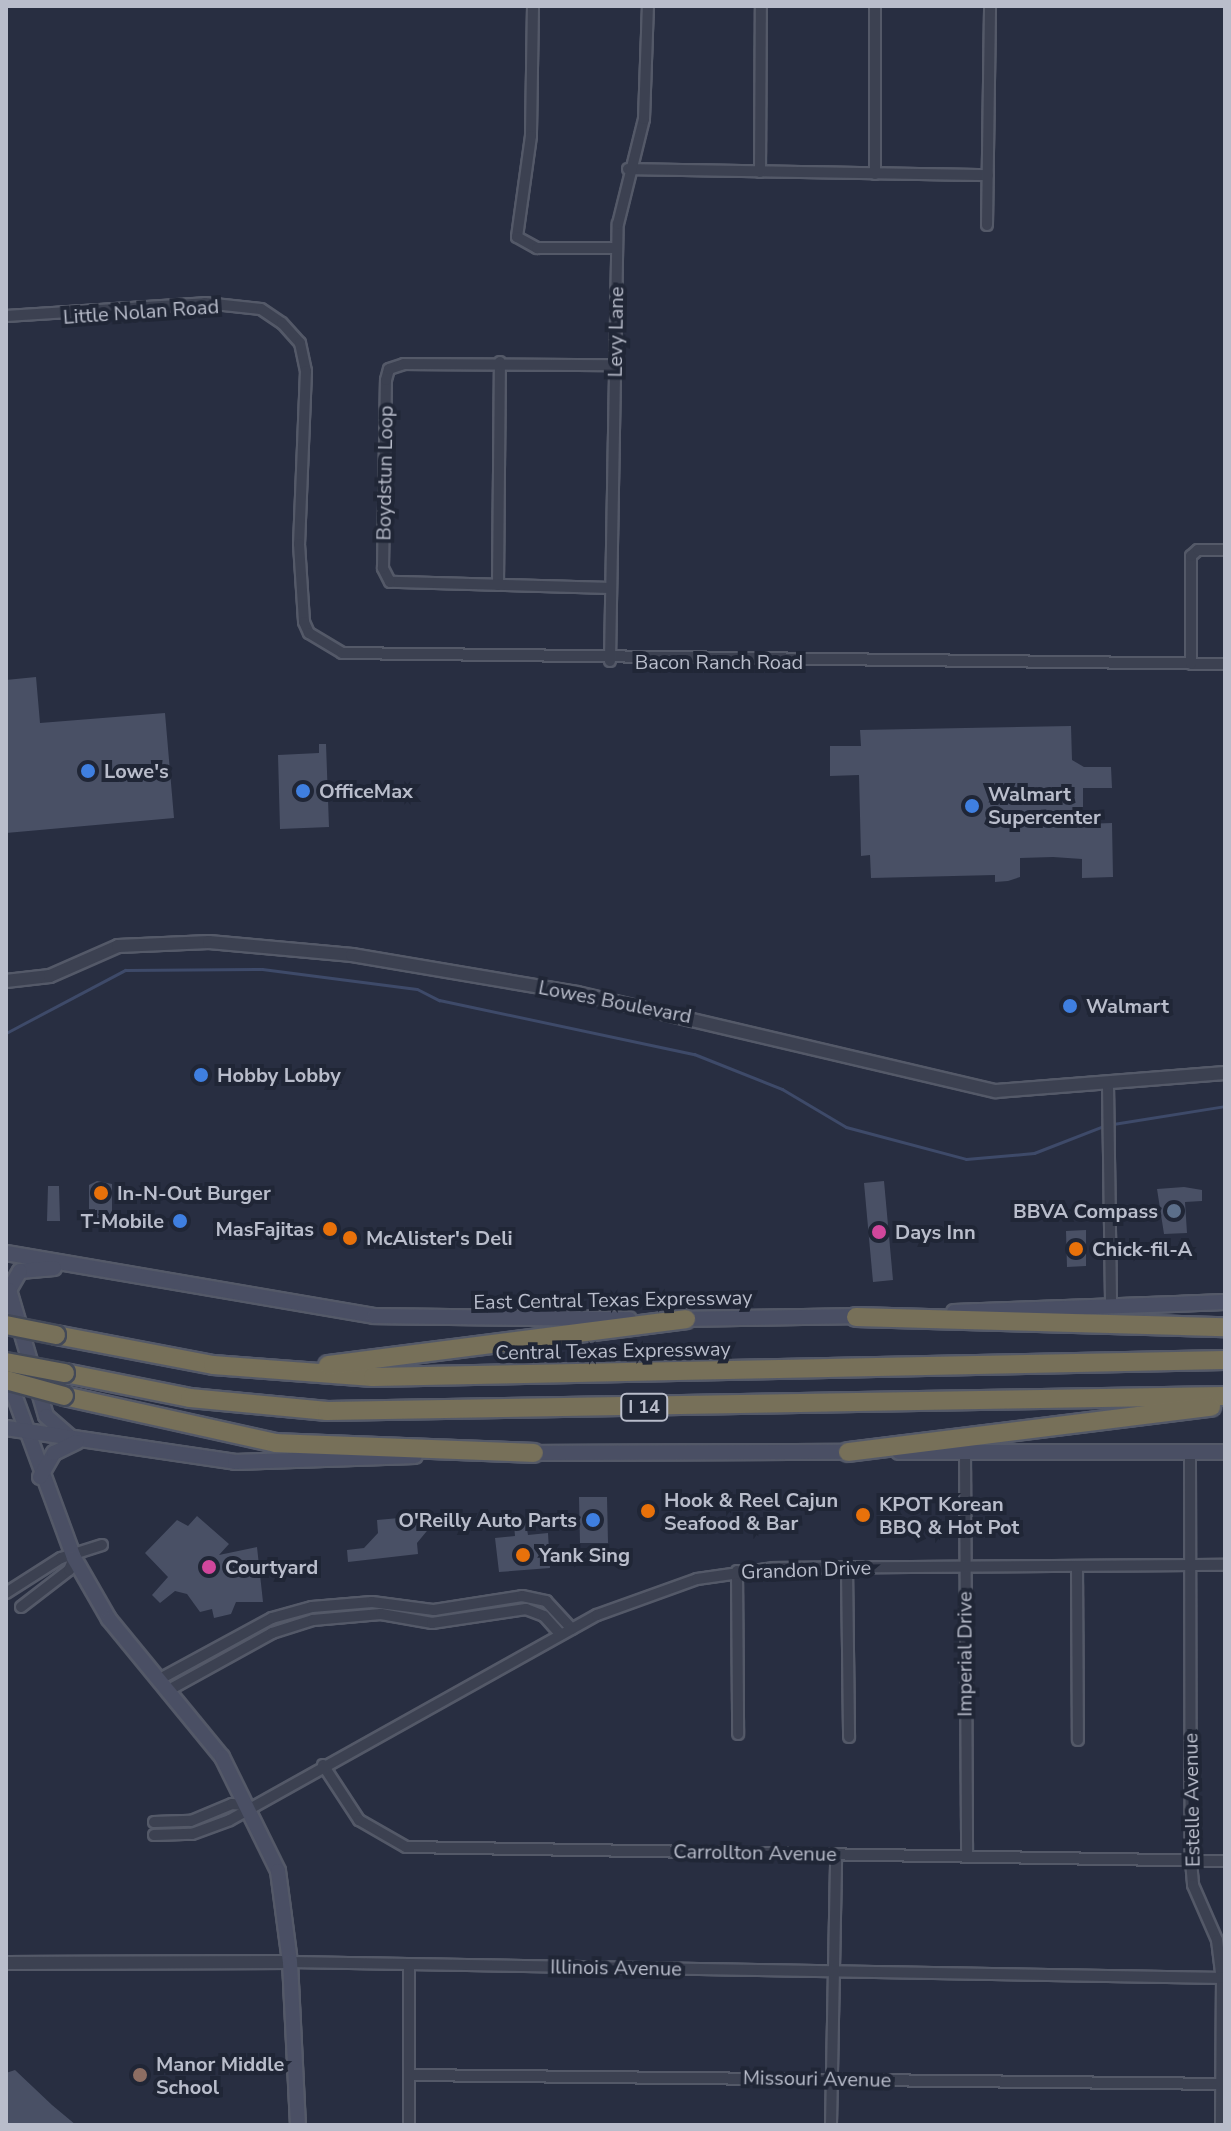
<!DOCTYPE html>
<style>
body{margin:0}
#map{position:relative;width:1231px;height:2131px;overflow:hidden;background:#282e41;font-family:"Nunito Sans",sans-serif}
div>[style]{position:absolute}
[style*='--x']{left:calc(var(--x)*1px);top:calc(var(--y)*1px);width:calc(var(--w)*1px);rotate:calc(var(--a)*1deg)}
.stream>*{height:3px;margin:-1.5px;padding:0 1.5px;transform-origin:1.5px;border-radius:1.5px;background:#3e4a69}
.building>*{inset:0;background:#495065}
.roads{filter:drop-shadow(2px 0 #545968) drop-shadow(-2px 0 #545968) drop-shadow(0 2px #545968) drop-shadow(0 -2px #545968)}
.minor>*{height:10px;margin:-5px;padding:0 5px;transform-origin:5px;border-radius:5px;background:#3c4151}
.tertiary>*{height:12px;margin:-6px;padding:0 6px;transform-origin:6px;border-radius:6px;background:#3c4151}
.secondary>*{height:14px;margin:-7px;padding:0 7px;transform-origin:7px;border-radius:7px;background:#4a4f64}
.motorway>*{height:18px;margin:-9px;padding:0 9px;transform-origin:9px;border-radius:9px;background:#777059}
.bridges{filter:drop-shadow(2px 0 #434958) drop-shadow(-2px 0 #434958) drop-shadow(0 2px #434958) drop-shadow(0 -2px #434958)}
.motorway-bridge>*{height:18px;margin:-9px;padding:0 9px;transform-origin:9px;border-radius:9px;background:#777059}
.dots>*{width:22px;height:22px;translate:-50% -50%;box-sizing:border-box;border:4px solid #202636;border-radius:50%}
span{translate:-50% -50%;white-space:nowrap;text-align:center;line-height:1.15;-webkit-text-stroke:8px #202636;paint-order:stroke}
.shield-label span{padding:2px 6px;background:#202636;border:2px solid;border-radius:6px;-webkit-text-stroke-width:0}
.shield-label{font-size:18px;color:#b9bdcb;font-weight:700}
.street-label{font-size:20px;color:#b9bdcb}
.poi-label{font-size:20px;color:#b9bdcb;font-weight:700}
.left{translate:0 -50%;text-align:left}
.right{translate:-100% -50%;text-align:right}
.frame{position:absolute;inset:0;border:8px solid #b9bdcb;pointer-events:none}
</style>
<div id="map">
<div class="stream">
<div style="--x:6;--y:1033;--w:135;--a:-27.9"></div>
<div style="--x:125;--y:970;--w:137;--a:-0.4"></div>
<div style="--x:262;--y:969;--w:156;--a:7.4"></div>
<div style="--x:417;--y:989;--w:25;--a:27"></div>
<div style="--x:439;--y:1000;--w:261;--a:12"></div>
<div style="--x:694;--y:1054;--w:95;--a:21.7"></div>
<div style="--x:782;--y:1089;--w:74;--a:30.7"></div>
<div style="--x:846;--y:1127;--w:124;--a:14.9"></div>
<div style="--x:966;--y:1159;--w:68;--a:-5"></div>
<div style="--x:1034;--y:1153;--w:77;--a:-21.3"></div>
<div style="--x:1113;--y:1124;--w:113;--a:-9.1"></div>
</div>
<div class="building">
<div style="clip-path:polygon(36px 677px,40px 723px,165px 713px,174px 818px,6px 833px,6px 680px)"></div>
<div style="clip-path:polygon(1071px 726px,1072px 760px,1084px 767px,1111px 767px,1112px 788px,1083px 788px,1083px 824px,1112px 823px,1113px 877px,1082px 878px,1082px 859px,1053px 857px,1020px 858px,1020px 877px,1008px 881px,995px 882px,995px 875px,871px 878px,870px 855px,861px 856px,859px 775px,830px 776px,830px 746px,861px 746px,860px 730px)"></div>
<div style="clip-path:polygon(319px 744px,326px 744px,329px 827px,280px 829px,278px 755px,319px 753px)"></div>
<div style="clip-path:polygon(97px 1181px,112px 1184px,112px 1218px,95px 1218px,95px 1209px,89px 1209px,89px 1185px)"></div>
<div style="clip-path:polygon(884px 1181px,893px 1280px,873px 1282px,864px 1183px)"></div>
<div style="clip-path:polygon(48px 1186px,59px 1186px,60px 1221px,47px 1221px)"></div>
<div style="clip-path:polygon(1184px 1187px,1202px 1190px,1202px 1201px,1185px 1202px,1187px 1233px,1164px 1234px,1157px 1189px)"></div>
<div style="clip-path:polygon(1086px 1230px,1086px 1266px,1067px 1267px,1066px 1231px)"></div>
<div style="clip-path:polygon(579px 1497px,607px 1497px,608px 1543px,580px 1543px)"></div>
<div style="clip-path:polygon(444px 1514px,445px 1525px,431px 1526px,417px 1543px,418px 1554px,348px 1562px,347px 1550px,364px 1548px,378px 1533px,377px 1520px)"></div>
<div style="clip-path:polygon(197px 1516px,229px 1544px,219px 1555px,257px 1547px,263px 1602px,236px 1602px,231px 1614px,214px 1618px,212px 1609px,200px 1612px,187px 1594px,175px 1591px,160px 1603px,152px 1595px,168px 1577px,145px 1553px,177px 1520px,188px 1526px)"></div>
<div style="clip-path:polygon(526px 1523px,528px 1535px,548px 1533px,550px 1568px,499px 1572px,495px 1538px,515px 1536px,514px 1525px)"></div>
<div style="clip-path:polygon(15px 2070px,52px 2105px,76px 2125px,6px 2125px,6px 2073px)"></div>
</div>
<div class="roads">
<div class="minor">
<div style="--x:533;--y:6;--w:130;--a:90.9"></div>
<div style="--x:531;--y:136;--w:102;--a:97.9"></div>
<div style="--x:517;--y:237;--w:23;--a:29"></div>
<div style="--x:537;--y:248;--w:80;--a:0"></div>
<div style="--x:628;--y:169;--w:360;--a:1"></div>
<div style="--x:760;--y:172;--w:166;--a:-89.7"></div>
<div style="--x:875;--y:174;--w:168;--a:-90"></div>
<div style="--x:987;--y:225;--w:219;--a:-89.2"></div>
<div style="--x:6;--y:316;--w:199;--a:-3.7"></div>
<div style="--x:205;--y:303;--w:56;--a:6.1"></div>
<div style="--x:261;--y:309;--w:25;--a:34"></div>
<div style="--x:282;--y:323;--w:27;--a:48"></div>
<div style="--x:300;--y:343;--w:29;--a:78"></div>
<div style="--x:306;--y:371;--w:173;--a:92.3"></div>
<div style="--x:299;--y:544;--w:78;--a:86.3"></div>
<div style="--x:304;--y:622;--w:12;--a:66"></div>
<div style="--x:309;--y:633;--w:39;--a:31"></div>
<div style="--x:342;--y:653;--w:883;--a:0.71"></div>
<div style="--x:498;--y:585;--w:223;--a:-89.5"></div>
<div style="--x:611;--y:588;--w:221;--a:-178.4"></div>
<div style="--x:390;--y:582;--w:16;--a:-117"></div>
<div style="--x:383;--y:568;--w:188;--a:-89.1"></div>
<div style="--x:386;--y:380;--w:11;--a:-75"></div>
<div style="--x:389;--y:369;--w:16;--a:-18"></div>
<div style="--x:404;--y:364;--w:212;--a:0.3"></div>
<div style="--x:610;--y:661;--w:437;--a:-89"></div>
<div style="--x:618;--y:224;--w:108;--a:-76.1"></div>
<div style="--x:644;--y:119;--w:113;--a:-88"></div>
<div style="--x:1191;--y:664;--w:108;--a:-90"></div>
<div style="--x:1191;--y:556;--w:9;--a:-41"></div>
<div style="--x:1198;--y:550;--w:27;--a:0"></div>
<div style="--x:1108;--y:1085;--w:220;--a:89.2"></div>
<div style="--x:965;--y:1452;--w:404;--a:89.7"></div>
<div style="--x:1190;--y:1452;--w:409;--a:89.9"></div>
<div style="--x:1191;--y:1861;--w:24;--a:85"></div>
<div style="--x:1193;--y:1885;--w:60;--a:66.4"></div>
<div style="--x:1217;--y:1940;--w:38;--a:83"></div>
<div style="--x:1222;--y:1978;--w:147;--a:90.4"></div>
<div style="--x:1077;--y:1566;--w:174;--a:89.7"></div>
<div style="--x:847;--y:1568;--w:169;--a:89.3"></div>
<div style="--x:737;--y:1571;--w:163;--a:89.6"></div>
<div style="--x:6;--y:1593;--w:65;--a:-32.5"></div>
<div style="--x:61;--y:1558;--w:43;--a:-17.6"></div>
<div style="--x:21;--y:1607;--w:61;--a:-37.6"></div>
<div style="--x:69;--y:1570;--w:13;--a:-67"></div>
<div style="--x:158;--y:1680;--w:130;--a:-28.5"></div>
<div style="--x:272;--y:1618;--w:41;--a:-15.4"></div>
<div style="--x:312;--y:1607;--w:60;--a:-4.8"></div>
<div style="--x:372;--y:1602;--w:63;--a:7.4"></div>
<div style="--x:434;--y:1610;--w:89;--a:-9"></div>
<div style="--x:522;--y:1596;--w:25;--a:12"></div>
<div style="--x:546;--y:1601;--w:38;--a:47"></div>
<div style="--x:167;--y:1691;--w:120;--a:-28.9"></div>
<div style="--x:272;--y:1633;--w:43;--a:-17.6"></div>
<div style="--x:313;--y:1620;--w:68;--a:-5"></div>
<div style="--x:381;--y:1614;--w:52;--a:10"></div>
<div style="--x:432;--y:1623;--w:95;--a:-8.5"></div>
<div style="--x:526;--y:1609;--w:19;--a:21"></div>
<div style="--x:544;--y:1616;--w:25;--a:48"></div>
<div style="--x:323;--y:1765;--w:66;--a:56.8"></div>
<div style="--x:359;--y:1820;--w:54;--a:29.9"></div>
<div style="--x:406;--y:1847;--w:819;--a:0.98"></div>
<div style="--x:154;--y:1822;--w:37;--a:-2"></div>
<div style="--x:191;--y:1821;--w:44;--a:-22.5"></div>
<div style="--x:232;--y:1804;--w:16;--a:4"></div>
<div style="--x:154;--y:1835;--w:38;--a:-2"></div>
<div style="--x:192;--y:1834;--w:40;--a:-20.2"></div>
<div style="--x:230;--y:1820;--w:420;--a:-29.2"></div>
<div style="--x:597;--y:1615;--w:106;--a:-19.8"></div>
<div style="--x:697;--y:1579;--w:78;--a:-8.1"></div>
<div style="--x:774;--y:1568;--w:451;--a:-0.4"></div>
<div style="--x:290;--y:1962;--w:935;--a:0.98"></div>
<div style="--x:409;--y:2075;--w:816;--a:0.63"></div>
<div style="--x:409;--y:2125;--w:161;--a:-90"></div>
<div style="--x:831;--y:2125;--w:271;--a:-88.9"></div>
</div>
<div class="tertiary">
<div style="--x:6;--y:981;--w:44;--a:-6.5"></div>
<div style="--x:50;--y:976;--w:74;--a:-23.8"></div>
<div style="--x:118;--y:946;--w:91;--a:-2.5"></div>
<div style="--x:209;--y:942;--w:144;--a:5.2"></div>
<div style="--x:352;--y:955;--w:228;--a:9.6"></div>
<div style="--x:577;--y:993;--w:430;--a:13.2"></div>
<div style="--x:996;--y:1091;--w:230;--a:-4.5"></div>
<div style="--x:6;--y:1963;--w:284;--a:-0.2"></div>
</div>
<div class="secondary">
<div style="--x:6;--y:1253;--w:373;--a:9.7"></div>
<div style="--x:374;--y:1316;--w:255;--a:0.7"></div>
<div style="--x:54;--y:1268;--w:34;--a:175"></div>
<div style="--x:20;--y:1271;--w:22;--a:120"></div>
<div style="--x:9;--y:1290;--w:131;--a:73.6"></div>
<div style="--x:46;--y:1416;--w:35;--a:41"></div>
<div style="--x:954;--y:1312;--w:271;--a:-2.1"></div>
<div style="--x:678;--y:1319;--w:187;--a:-0.9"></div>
<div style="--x:6;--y:1373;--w:197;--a:69.8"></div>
<div style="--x:74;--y:1558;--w:70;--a:60.2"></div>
<div style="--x:109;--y:1619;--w:178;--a:50.7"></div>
<div style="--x:222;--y:1757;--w:127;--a:63.8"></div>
<div style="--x:278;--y:1871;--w:92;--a:82.5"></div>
<div style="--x:290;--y:1962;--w:163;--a:87.2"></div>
<div style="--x:6;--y:1428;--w:232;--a:8.4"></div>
<div style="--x:235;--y:1462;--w:180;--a:-1.9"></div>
<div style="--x:899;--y:1452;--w:326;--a:0"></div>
<div style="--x:523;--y:1453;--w:336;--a:-0.2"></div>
<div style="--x:40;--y:1477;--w:28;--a:-60"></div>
<div style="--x:54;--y:1453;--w:25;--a:-26"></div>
</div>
<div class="motorway">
<div style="--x:856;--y:1317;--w:369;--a:1.6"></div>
<div style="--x:56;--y:1335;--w:160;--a:10.8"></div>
<div style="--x:213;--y:1365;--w:160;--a:4.3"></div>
<div style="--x:373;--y:1377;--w:852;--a:-1.14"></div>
<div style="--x:328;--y:1365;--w:361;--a:-7.3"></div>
<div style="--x:65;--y:1373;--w:127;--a:11.3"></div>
<div style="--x:190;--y:1398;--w:138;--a:5.4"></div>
<div style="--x:327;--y:1411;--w:898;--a:-0.96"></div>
<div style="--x:64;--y:1396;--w:217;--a:12.5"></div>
<div style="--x:276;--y:1443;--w:258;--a:2.2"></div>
<div style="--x:848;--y:1452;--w:366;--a:-7.1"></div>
</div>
</div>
<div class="bridges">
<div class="motorway-bridge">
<div style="--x:6;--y:1325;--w:51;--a:11.3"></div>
<div style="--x:6;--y:1362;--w:60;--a:10.6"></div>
<div style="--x:6;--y:1380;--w:60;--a:15.4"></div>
</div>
</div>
<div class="dots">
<div style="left:88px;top:771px;background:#3f7fe0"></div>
<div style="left:303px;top:791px;background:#3f7fe0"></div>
<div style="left:972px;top:806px;background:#3f7fe0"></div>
<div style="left:1070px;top:1006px;background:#3f7fe0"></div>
<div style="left:201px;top:1075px;background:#3f7fe0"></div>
<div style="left:101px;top:1193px;background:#e8710a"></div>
<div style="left:1174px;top:1211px;background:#5c6f8a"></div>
<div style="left:180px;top:1221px;background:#3f7fe0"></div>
<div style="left:330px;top:1229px;background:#e8710a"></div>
<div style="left:879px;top:1232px;background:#d1479c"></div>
<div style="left:350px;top:1238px;background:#e8710a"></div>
<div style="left:1076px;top:1249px;background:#e8710a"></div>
<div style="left:648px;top:1511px;background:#e8710a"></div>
<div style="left:863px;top:1515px;background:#e8710a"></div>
<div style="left:593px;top:1520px;background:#3f7fe0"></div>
<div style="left:523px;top:1555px;background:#e8710a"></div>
<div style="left:209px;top:1567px;background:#d1479c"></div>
<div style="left:140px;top:2075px;background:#8d6e63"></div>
</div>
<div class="shield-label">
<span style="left:644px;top:1407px">I 14</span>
</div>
<div class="street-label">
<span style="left:141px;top:312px;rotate:-4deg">Little Nolan Road</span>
<span style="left:616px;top:332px;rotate:-89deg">Levy Lane</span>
<span style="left:385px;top:473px;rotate:-89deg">Boydstun Loop</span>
<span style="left:719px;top:662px">Bacon Ranch Road</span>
<span style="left:615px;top:1002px;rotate:11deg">Lowes Boulevard</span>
<span style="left:613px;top:1300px;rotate:-1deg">East Central Texas Expressway</span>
<span style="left:613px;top:1351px;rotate:-1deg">Central Texas Expressway</span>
<span style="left:806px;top:1570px;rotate:-2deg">Grandon Drive</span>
<span style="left:965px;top:1654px;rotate:-90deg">Imperial Drive</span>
<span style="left:1192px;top:1800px;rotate:-91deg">Estelle Avenue</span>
<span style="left:755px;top:1853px;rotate:1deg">Carrollton Avenue</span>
<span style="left:616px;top:1968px;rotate:1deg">Illinois Avenue</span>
<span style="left:817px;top:2079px;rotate:1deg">Missouri Avenue</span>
</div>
<div class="poi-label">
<span class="left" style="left:104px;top:771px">Lowe's</span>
<span class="left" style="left:319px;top:791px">OfficeMax</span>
<span class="left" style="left:988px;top:806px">Walmart<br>Supercenter</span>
<span class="left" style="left:1086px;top:1006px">Walmart</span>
<span class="left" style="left:217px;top:1075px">Hobby Lobby</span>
<span class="left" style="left:117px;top:1193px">In-N-Out Burger</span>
<span class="right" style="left:1158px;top:1211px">BBVA Compass</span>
<span class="right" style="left:164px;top:1221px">T-Mobile</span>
<span class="right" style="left:314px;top:1229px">MasFajitas</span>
<span class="left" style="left:895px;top:1232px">Days Inn</span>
<span class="left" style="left:366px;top:1238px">McAlister's Deli</span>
<span class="left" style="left:1092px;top:1249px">Chick-fil-A</span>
<span class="left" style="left:664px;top:1512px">Hook &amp; Reel Cajun<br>Seafood &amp; Bar</span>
<span class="left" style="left:879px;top:1516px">KPOT Korean<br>BBQ &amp; Hot Pot</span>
<span class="right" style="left:577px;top:1520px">O'Reilly Auto Parts</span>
<span class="left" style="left:539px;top:1555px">Yank Sing</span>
<span class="left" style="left:225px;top:1567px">Courtyard</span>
<span class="left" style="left:156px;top:2076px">Manor Middle<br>School</span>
</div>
<div class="frame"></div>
</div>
